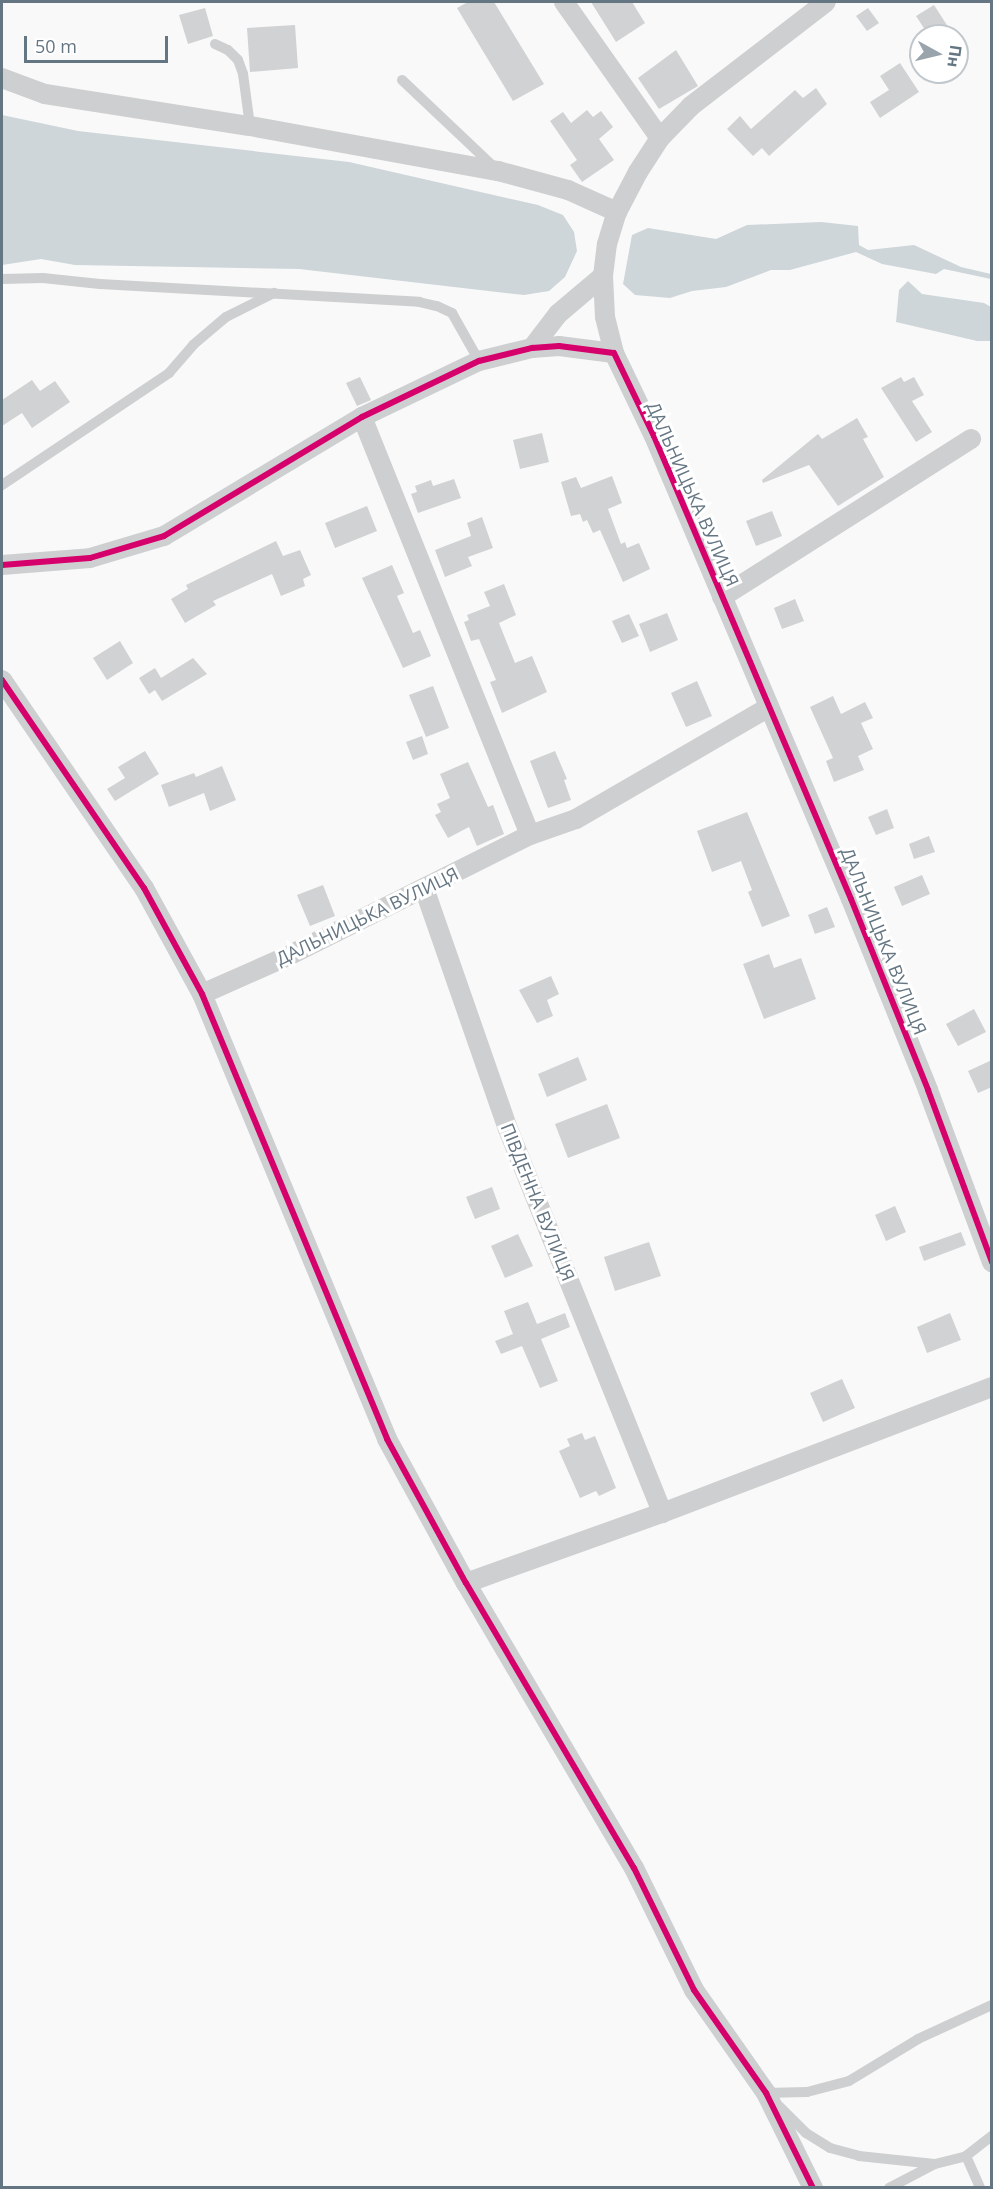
<!DOCTYPE html>
<meta charset="utf-8">
<style>
body{margin:0}
#map{position:relative;width:993px;height:2189px;overflow:hidden;background:#f9f9f9;font-family:"Open Sans",sans-serif}
div>[style]{position:absolute}
[style*='--x']{left:calc(var(--x)*1px);top:calc(var(--y)*1px);width:calc(var(--w)*1px);rotate:calc(var(--a)*1deg)}
.water>*{inset:0;background:#ced6d9}
.building>*{inset:0;background:#d0d2d3}
.service>*{height:10px;margin:-5px;padding:0 5px;transform-origin:5px;border-radius:5px;background:#cecfd0}
.minor>*{height:20px;margin:-10px;padding:0 10px;transform-origin:10px;border-radius:10px;background:#cecfd0}
.cycleway>*{height:6px;margin:-3px;padding:0 3px;transform-origin:3px;border-radius:3px;background:#d6006c}
span{translate:-50% -50%;white-space:nowrap;text-align:center;line-height:1.15;-webkit-text-stroke:6px #fff;paint-order:stroke}
.street-label{font-size:18px;color:#657683}
.frame{position:absolute;inset:0;border:3px solid #657683;pointer-events:none}
.north{position:absolute;left:909px;top:24px;width:60px;height:60px;box-sizing:border-box;background:#fff;border:2px solid #c1c8cd;border-radius:50%;rotate:98deg;font-size:16px;font-weight:700;line-height:24px;text-align:center;color:#657683}
.north::after{content:'';display:block;margin:auto;width:21px;height:27px;background:#99a4ac;clip-path:polygon(50% 0,100% 100%,50% 72%,0 100%)}
.scale{position:absolute;left:24px;top:36px;width:144px;height:27px;box-sizing:border-box;border:3px solid #657683;border-top:0;padding-left:8px;font-size:18px;line-height:21px;white-space:nowrap;color:#657683;-webkit-text-stroke:4px #fff;paint-order:stroke}
</style>
<div id="map">
<div class="water">
<div style="clip-path:polygon(2px 115px,78px 131px,349px 162px,538px 205px,563px 215px,574px 232px,577px 251px,565px 277px,549px 291px,524px 295px,299px 269px,75px 265px,41px 259px,2px 265px)"></div>
<div style="clip-path:polygon(821px 222px,858px 226px,859px 245px,868px 250px,914px 245px,961px 267px,991px 274px,991px 279px,944px 269px,936px 274px,882px 264px,856px 252px,790px 270px,771px 270px,726px 287px,692px 291px,670px 298px,635px 295px,623px 284px,632px 235px,648px 228px,716px 239px,747px 225px)"></div>
<div style="clip-path:polygon(908px 281px,922px 294px,984px 303px,991px 307px,991px 341px,977px 341px,896px 322px,899px 290px)"></div>
</div>
<div class="building">
<div style="clip-path:polygon(468px 2px,494px 2px,544px 84px,513px 101px,457px 8px)"></div>
<div style="clip-path:polygon(591px 2px,632px 2px,645px 23px,616px 42px)"></div>
<div style="clip-path:polygon(934px 5px,954px 36px,929px 36px,916px 16px)"></div>
<div style="clip-path:polygon(205px 8px,213px 36px,188px 44px,179px 15px)"></div>
<div style="clip-path:polygon(868px 8px,879px 23px,867px 31px,856px 16px)"></div>
<div style="clip-path:polygon(295px 25px,298px 68px,250px 72px,247px 28px)"></div>
<div style="clip-path:polygon(676px 50px,698px 86px,659px 109px,638px 78px)"></div>
<div style="clip-path:polygon(900px 63px,919px 92px,880px 118px,870px 102px,889px 90px,880px 76px)"></div>
<div style="clip-path:polygon(816px 88px,827px 104px,769px 156px,762px 148px,753px 156px,727px 129px,740px 116px,751px 129px,795px 90px,803px 98px)"></div>
<div style="clip-path:polygon(587px 110px,593px 117px,601px 111px,613px 127px,599px 139px,614px 160px,582px 182px,570px 165px,577px 160px,550px 121px,563px 112px,571px 123px)"></div>
<div style="clip-path:polygon(360px 377px,371px 400px,357px 406px,346px 383px)"></div>
<div style="clip-path:polygon(901px 377px,904px 382px,914px 377px,924px 395px,912px 401px,932px 432px,916px 442px,881px 388px)"></div>
<div style="clip-path:polygon(32px 380px,40px 391px,55px 381px,70px 402px,32px 428px,22px 413px,2px 426px,2px 400px)"></div>
<div style="clip-path:polygon(857px 418px,868px 437px,863px 439px,884px 477px,838px 506px,809px 465px,763px 483px,762px 480px,818px 434px,822px 439px)"></div>
<div style="clip-path:polygon(542px 433px,549px 462px,520px 469px,513px 440px)"></div>
<div style="clip-path:polygon(612px 476px,622px 503px,608px 509px,621px 544px,625px 542px,627px 548px,639px 543px,650px 569px,623px 582px,600px 530px,593px 533px,587px 520px,583px 522px,580px 514px,571px 516px,561px 482px,576px 477px,581px 488px)"></div>
<div style="clip-path:polygon(454px 479px,461px 498px,418px 513px,411px 494px,417px 492px,415px 486px,431px 480px,433px 486px)"></div>
<div style="clip-path:polygon(367px 506px,377px 531px,335px 548px,325px 523px)"></div>
<div style="clip-path:polygon(772px 511px,782px 536px,756px 546px,746px 521px)"></div>
<div style="clip-path:polygon(482px 517px,493px 548px,468px 557px,472px 566px,445px 577px,435px 550px,471px 536px,467px 523px)"></div>
<div style="clip-path:polygon(276px 541px,283px 556px,300px 550px,311px 575px,303px 579px,305px 586px,281px 596px,272px 574px,213px 601px,216px 605px,185px 623px,171px 599px,188px 589px,186px 585px)"></div>
<div style="clip-path:polygon(392px 565px,404px 593px,397px 596px,413px 633px,420px 630px,431px 656px,403px 668px,362px 578px)"></div>
<div style="clip-path:polygon(504px 584px,516px 615px,499px 623px,515px 663px,532px 656px,547px 692px,502px 713px,490px 682px,496px 680px,479px 639px,471px 641px,464px 622px,469px 620px,467px 615px,490px 606px,484px 592px)"></div>
<div style="clip-path:polygon(795px 599px,804px 621px,782px 629px,774px 608px)"></div>
<div style="clip-path:polygon(667px 613px,678px 640px,650px 652px,639px 624px)"></div>
<div style="clip-path:polygon(629px 614px,639px 636px,622px 643px,612px 621px)"></div>
<div style="clip-path:polygon(120px 641px,133px 663px,107px 680px,93px 658px)"></div>
<div style="clip-path:polygon(193px 658px,207px 674px,162px 701px,155px 690px,149px 694px,139px 678px,155px 668px,161px 678px)"></div>
<div style="clip-path:polygon(697px 681px,712px 716px,686px 727px,671px 693px)"></div>
<div style="clip-path:polygon(433px 686px,449px 728px,426px 737px,409px 695px)"></div>
<div style="clip-path:polygon(833px 696px,841px 714px,865px 702px,873px 718px,861px 723px,873px 749px,858px 756px,864px 770px,834px 782px,826px 761px,833px 758px,810px 707px)"></div>
<div style="clip-path:polygon(422px 736px,428px 754px,413px 760px,406px 742px)"></div>
<div style="clip-path:polygon(145px 751px,159px 774px,115px 801px,107px 789px,125px 778px,118px 767px)"></div>
<div style="clip-path:polygon(555px 751px,567px 779px,564px 780px,571px 800px,548px 808px,530px 761px)"></div>
<div style="clip-path:polygon(468px 762px,488px 807px,493px 805px,504px 834px,477px 846px,469px 827px,448px 838px,435px 815px,441px 812px,437px 804px,450px 798px,440px 774px)"></div>
<div style="clip-path:polygon(222px 766px,236px 800px,210px 811px,204px 793px,169px 807px,161px 785px,194px 773px,196px 777px)"></div>
<div style="clip-path:polygon(887px 809px,894px 828px,876px 835px,868px 817px)"></div>
<div style="clip-path:polygon(747px 812px,790px 916px,762px 927px,748px 892px,752px 890px,741px 861px,712px 872px,697px 831px)"></div>
<div style="clip-path:polygon(929px 836px,935px 852px,914px 859px,909px 844px)"></div>
<div style="clip-path:polygon(922px 875px,930px 894px,902px 906px,894px 887px)"></div>
<div style="clip-path:polygon(323px 885px,335px 916px,310px 926px,297px 895px)"></div>
<div style="clip-path:polygon(827px 907px,835px 927px,815px 934px,808px 915px)"></div>
<div style="clip-path:polygon(769px 954px,774px 968px,801px 958px,816px 999px,764px 1019px,743px 964px)"></div>
<div style="clip-path:polygon(551px 976px,559px 994px,547px 1000px,553px 1016px,537px 1023px,519px 990px)"></div>
<div style="clip-path:polygon(974px 1009px,986px 1032px,958px 1046px,946px 1024px)"></div>
<div style="clip-path:polygon(578px 1057px,587px 1080px,547px 1097px,538px 1074px)"></div>
<div style="clip-path:polygon(992px 1060px,992px 1087px,978px 1093px,968px 1071px)"></div>
<div style="clip-path:polygon(607px 1104px,620px 1138px,568px 1158px,555px 1124px)"></div>
<div style="clip-path:polygon(492px 1187px,500px 1209px,475px 1219px,466px 1197px)"></div>
<div style="clip-path:polygon(895px 1206px,906px 1232px,886px 1241px,875px 1215px)"></div>
<div style="clip-path:polygon(961px 1232px,966px 1245px,924px 1261px,919px 1247px)"></div>
<div style="clip-path:polygon(518px 1234px,533px 1266px,505px 1278px,491px 1246px)"></div>
<div style="clip-path:polygon(649px 1242px,661px 1276px,615px 1291px,604px 1257px)"></div>
<div style="clip-path:polygon(528px 1302px,537px 1324px,565px 1313px,570px 1327px,541px 1339px,558px 1381px,540px 1388px,522px 1346px,501px 1354px,495px 1341px,513px 1334px,504px 1311px)"></div>
<div style="clip-path:polygon(950px 1313px,961px 1340px,927px 1353px,917px 1327px)"></div>
<div style="clip-path:polygon(842px 1379px,855px 1408px,823px 1422px,810px 1393px)"></div>
<div style="clip-path:polygon(582px 1433px,585px 1440px,595px 1436px,616px 1488px,599px 1496px,596px 1491px,580px 1498px,559px 1451px,570px 1446px,567px 1439px)"></div>
</div>
<div class="service">
<div style="--x:215;--y:44;--w:14;--a:25"></div>
<div style="--x:228;--y:50;--w:14;--a:45"></div>
<div style="--x:238;--y:60;--w:15;--a:70"></div>
<div style="--x:243;--y:74;--w:52;--a:82.3"></div>
<div style="--x:402;--y:80;--w:129;--a:43.4"></div>
<div style="--x:2;--y:279;--w:41;--a:-1.4"></div>
<div style="--x:43;--y:278;--w:57;--a:6"></div>
<div style="--x:100;--y:284;--w:320;--a:3.2"></div>
<div style="--x:419;--y:302;--w:18;--a:13"></div>
<div style="--x:437;--y:306;--w:17;--a:25"></div>
<div style="--x:452;--y:313;--w:55;--a:60.6"></div>
<div style="--x:2;--y:485;--w:201;--a:-33.8"></div>
<div style="--x:169;--y:373;--w:37;--a:-49"></div>
<div style="--x:193;--y:345;--w:43;--a:-40.3"></div>
<div style="--x:226;--y:317;--w:54;--a:-26.6"></div>
<div style="--x:766;--y:2093;--w:41;--a:-1.4"></div>
<div style="--x:807;--y:2092;--w:43;--a:-14.7"></div>
<div style="--x:849;--y:2081;--w:81;--a:-31.3"></div>
<div style="--x:918;--y:2039;--w:81;--a:-24.7"></div>
<div style="--x:779;--y:2106;--w:38;--a:45"></div>
<div style="--x:806;--y:2133;--w:28;--a:32"></div>
<div style="--x:830;--y:2148;--w:30;--a:15"></div>
<div style="--x:859;--y:2156;--w:76;--a:6"></div>
<div style="--x:966;--y:2156;--w:35;--a:66"></div>
<div style="--x:889;--y:2188;--w:52;--a:-27.6"></div>
<div style="--x:935;--y:2164;--w:32;--a:-14"></div>
<div style="--x:966;--y:2156;--w:33;--a:-38"></div>
</div>
<div class="minor">
<div style="--x:564;--y:2;--w:166;--a:54.8"></div>
<div style="--x:2;--y:78;--w:46;--a:20.4"></div>
<div style="--x:45;--y:94;--w:207;--a:8.9"></div>
<div style="--x:250;--y:126;--w:252;--a:10.3"></div>
<div style="--x:498;--y:171;--w:73;--a:15.2"></div>
<div style="--x:568;--y:190;--w:54;--a:24.2"></div>
<div style="--x:532;--y:348;--w:43;--a:-52.6"></div>
<div style="--x:558;--y:314;--w:59;--a:-40.2"></div>
<div style="--x:614;--y:353;--w:37;--a:-104"></div>
<div style="--x:605;--y:317;--w:41;--a:-92.8"></div>
<div style="--x:603;--y:276;--w:32;--a:-83"></div>
<div style="--x:607;--y:244;--w:34;--a:-73"></div>
<div style="--x:617;--y:212;--w:45;--a:-62.3"></div>
<div style="--x:638;--y:172;--w:40;--a:-57.1"></div>
<div style="--x:660;--y:138;--w:45;--a:-45.9"></div>
<div style="--x:691;--y:106;--w:170;--a:-37.6"></div>
<div style="--x:362;--y:417;--w:450;--a:68.1"></div>
<div style="--x:2;--y:565;--w:88;--a:-4.5"></div>
<div style="--x:90;--y:558;--w:77;--a:-16.6"></div>
<div style="--x:164;--y:536;--w:231;--a:-31"></div>
<div style="--x:362;--y:417;--w:130;--a:-25.6"></div>
<div style="--x:479;--y:361;--w:55;--a:-13.8"></div>
<div style="--x:532;--y:348;--w:27;--a:-4"></div>
<div style="--x:559;--y:346;--w:55;--a:7.3"></div>
<div style="--x:614;--y:353;--w:92;--a:64.3"></div>
<div style="--x:654;--y:436;--w:503;--a:66.95"></div>
<div style="--x:851;--y:899;--w:206;--a:68"></div>
<div style="--x:928;--y:1090;--w:184;--a:69.6"></div>
<div style="--x:722;--y:597;--w:295;--a:-32.4"></div>
<div style="--x:2;--y:680;--w:252;--a:55.7"></div>
<div style="--x:144;--y:888;--w:121;--a:61.3"></div>
<div style="--x:202;--y:994;--w:482;--a:67.4"></div>
<div style="--x:387;--y:1439;--w:164;--a:61.3"></div>
<div style="--x:466;--y:1583;--w:331;--a:59.5"></div>
<div style="--x:634;--y:1868;--w:136;--a:63.8"></div>
<div style="--x:694;--y:1990;--w:126;--a:55"></div>
<div style="--x:766;--y:2093;--w:106;--a:63.7"></div>
<div style="--x:424;--y:888;--w:255;--a:70.8"></div>
<div style="--x:508;--y:1129;--w:414;--a:68.1"></div>
<div style="--x:202;--y:994;--w:96;--a:-23.9"></div>
<div style="--x:290;--y:955;--w:268;--a:-26.6"></div>
<div style="--x:530;--y:835;--w:49;--a:-19.2"></div>
<div style="--x:576;--y:819;--w:223;--a:-30.1"></div>
<div style="--x:466;--y:1583;--w:208;--a:-19.7"></div>
<div style="--x:662;--y:1513;--w:353;--a:-20.9"></div>
</div>
<div class="cycleway">
<div style="--x:2;--y:565;--w:88;--a:-4.5"></div>
<div style="--x:90;--y:558;--w:77;--a:-16.6"></div>
<div style="--x:164;--y:536;--w:231;--a:-31"></div>
<div style="--x:362;--y:417;--w:130;--a:-25.6"></div>
<div style="--x:479;--y:361;--w:55;--a:-13.8"></div>
<div style="--x:532;--y:348;--w:27;--a:-4"></div>
<div style="--x:559;--y:346;--w:55;--a:7.3"></div>
<div style="--x:614;--y:353;--w:92;--a:64.3"></div>
<div style="--x:654;--y:436;--w:503;--a:66.95"></div>
<div style="--x:851;--y:899;--w:206;--a:68"></div>
<div style="--x:928;--y:1090;--w:184;--a:69.6"></div>
<div style="--x:2;--y:680;--w:252;--a:55.7"></div>
<div style="--x:144;--y:888;--w:121;--a:61.3"></div>
<div style="--x:202;--y:994;--w:482;--a:67.4"></div>
<div style="--x:387;--y:1439;--w:164;--a:61.3"></div>
<div style="--x:466;--y:1583;--w:331;--a:59.5"></div>
<div style="--x:634;--y:1868;--w:136;--a:63.8"></div>
<div style="--x:694;--y:1990;--w:126;--a:55"></div>
<div style="--x:766;--y:2093;--w:106;--a:63.7"></div>
</div>
<div class="street-label">
<span style="left:693px;top:494px;rotate:66deg">ДАЛЬНИЦЬКА ВУЛИЦЯ</span>
<span style="left:367px;top:916px;rotate:-26deg">ДАЛЬНИЦЬКА ВУЛИЦЯ</span>
<span style="left:884px;top:941px;rotate:68deg">ДАЛЬНИЦЬКА ВУЛИЦЯ</span>
<span style="left:538px;top:1202px;rotate:68deg">ПІВДЕННА ВУЛИЦЯ</span>
</div>
<div class="frame"></div>
<div class="north">Пн</div>
<div class="scale">50 m</div>
</div>
